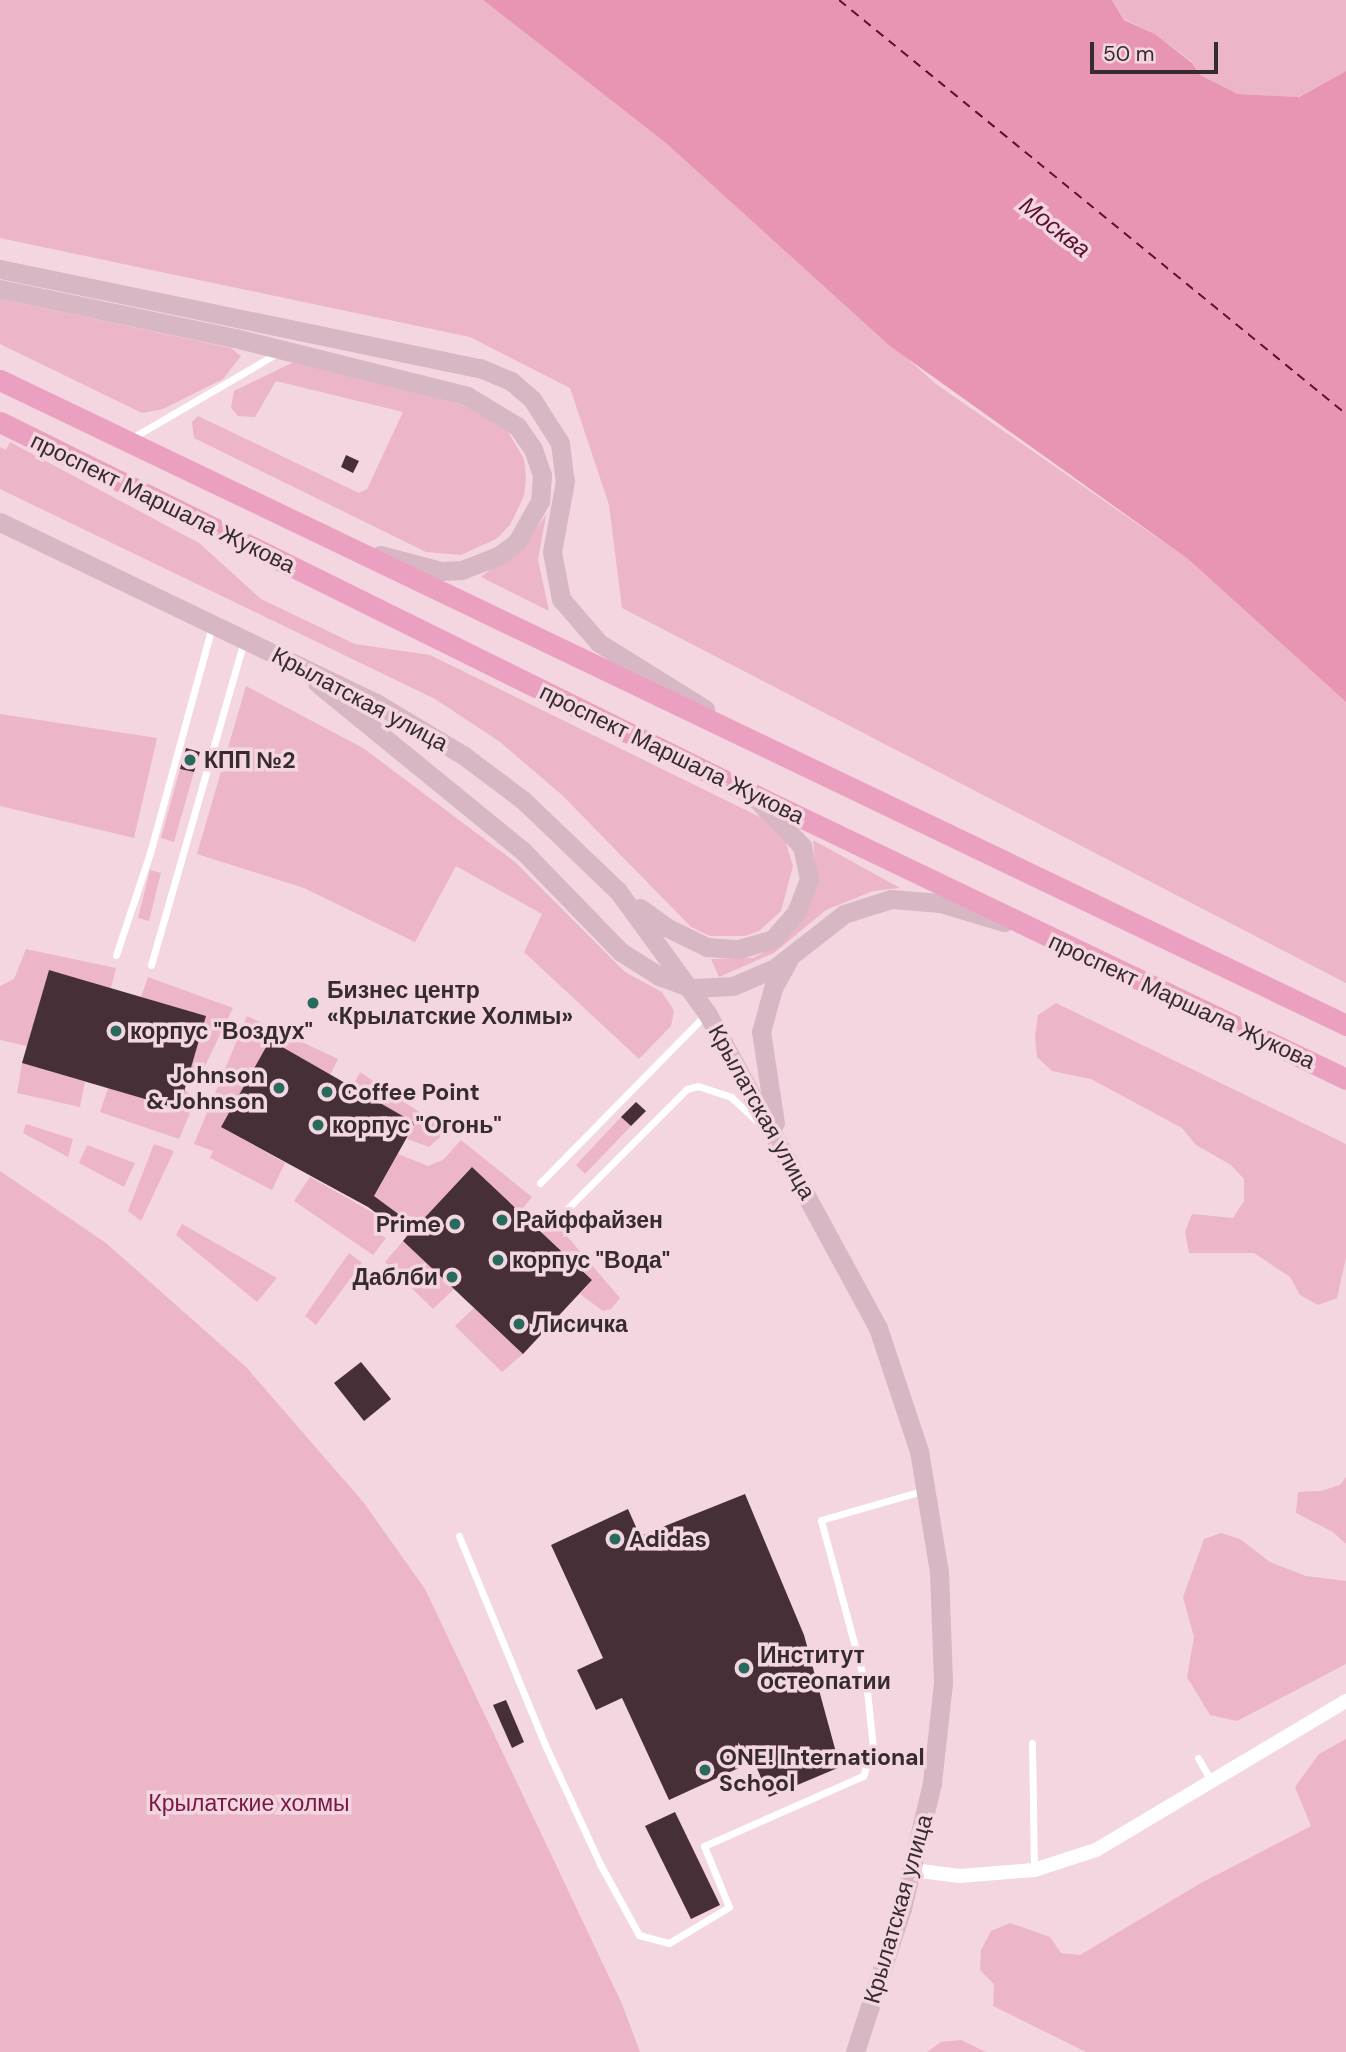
<!DOCTYPE html>
<meta charset="utf-8">
<style>
body{margin:0}
#map{position:relative;width:1346px;height:2052px;overflow:hidden;background:#f4d6e0;font-family:"DM Sans",sans-serif}
div>[style]{position:absolute}
[style*='--x']{left:calc(var(--x)*1px);top:calc(var(--y)*1px);width:calc(var(--w)*1px);rotate:calc(var(--a)*1deg)}
.green>*{inset:0;background:#edb5c8}
.water>*{inset:0;background:#e895b4}
.ferry>*{height:2px;margin-top:-1px;transform-origin:0;background:repeating-linear-gradient(90deg,#591033 0 9px,transparent 0 16px)}
.building>*{inset:0;background:#462f37}
.lane>*{height:7px;margin:-3.5px;padding:0 3.5px;transform-origin:3.5px;border-radius:3.5px;background:#fff}
.street>*{height:14px;margin:-7px;padding:0 7px;transform-origin:7px;border-radius:7px;background:#fff}
.secondary>*{height:19px;margin:-9.5px;padding:0 9.5px;transform-origin:9.5px;border-radius:9.5px;background:#d8b7c5}
.primary>*{height:21px;margin:-10.5px;padding:0 10.5px;transform-origin:10.5px;border-radius:10.5px;background:#eba0c0}
.dots>*{width:19px;height:19px;translate:-50% -50%;box-sizing:border-box;border:4px solid #f4d6e0;border-radius:50%}
span{translate:-50% -50%;white-space:nowrap;text-align:center;line-height:1.15;-webkit-text-stroke:7px #f4d6e0;paint-order:stroke}
.street-label{font-size:23px;color:#362b2f}
.poi-label{font-size:23px;color:#362b2f;font-weight:700}
.left{translate:0 -50%;text-align:left}
.right{translate:-100% -50%;text-align:right}
.park-label{font-size:23px;color:#781847}
.water-label{font-size:24px;color:#591033;font-style:italic}
.scale{position:absolute;left:1090px;top:42px;width:128px;height:32px;box-sizing:border-box;border:4px solid #362b2f;border-top:0;padding-left:9px;font-size:21px;line-height:24px;white-space:nowrap;color:#362b2f;-webkit-text-stroke:5px #f4d6e0;paint-order:stroke}
</style>
<div id="map">
<div class="green">
<div style="clip-path:polygon(0 0,483px 0,667px 144px,936px 384px,1188px 559px,1346px 702px,1346px 983px,622px 608px,609px 505px,570px 388px,470px 337px,0 238px)"></div>
<div style="clip-path:polygon(1112px 0,1346px 0,1346px 71px,1298px 97px,1238px 94px,1200px 75px,1192px 62px,1155px 34px,1124px 19px)"></div>
<div style="clip-path:polygon(0 299px,231px 348px,241px 356px,223px 379px,163px 409px,142px 413px,0 344px)"></div>
<div style="clip-path:polygon(298px 360px,465px 406px,507px 430px,524px 459px,526px 478px,524px 496px,510px 525px,496px 539px,461px 555px,426px 552px,194px 438px,192px 422px,198px 416px,359px 493px,367px 489px,403px 412px,276px 381px,255px 417px,238px 416px,231px 408px,234px 391px)"></div>
<div style="clip-path:polygon(10px 442px,199px 543px,261px 599px,355px 644px,430px 655px,766px 820px,785px 840px,793px 866px,781px 911px,759px 931px,745px 936px,710px 936px,691px 927px,562px 795px,500px 742px,435px 699px,0 489px,0 447px,6px 450px)"></div>
<div style="clip-path:polygon(546px 515px,538px 560px,549px 611px,481px 577px,530px 537px)"></div>
<div style="clip-path:polygon(246px 686px,363px 748px,515px 862px,625px 972px,662px 992px,674px 1011px,671px 1026px,639px 1059px,524px 952px,542px 914px,456px 866px,415px 942px,304px 888px,197px 854px)"></div>
<div style="clip-path:polygon(0 714px,157px 738px,134px 838px,0 806px)"></div>
<div style="clip-path:polygon(180px 769px,194px 772px,174px 842px,161px 838px)"></div>
<div style="clip-path:polygon(813px 840px,900px 888px,873px 891px,826px 910px,774px 953px,719px 977px,711px 959px,753px 958px,771px 949px,805px 915px,817px 882px)"></div>
<div style="clip-path:polygon(150px 870px,161px 873px,149px 921px,138px 918px)"></div>
<div style="clip-path:polygon(26px 949px,116px 968px,111px 988px,49px 970px,27px 1046px,0 1040px,0 986px,14px 979px)"></div>
<div style="clip-path:polygon(148px 977px,233px 1008px,202px 1072px,189px 1073px,141px 997px)"></div>
<div style="clip-path:polygon(1056px 1003px,1346px 1144px,1346px 1258px,1337px 1298px,1318px 1305px,1300px 1295px,1290px 1277px,1254px 1253px,1189px 1253px,1185px 1232px,1192px 1214px,1233px 1218px,1244px 1201px,1244px 1179px,1231px 1165px,1196px 1145px,1182px 1128px,1091px 1079px,1052px 1071px,1037px 1057px,1035px 1037px,1038px 1015px)"></div>
<div style="clip-path:polygon(247px 1016px,338px 1059px,330px 1075px,270px 1041px,221px 1127px,285px 1163px,272px 1190px,210px 1158px,213px 1151px,194px 1144px)"></div>
<div style="clip-path:polygon(22px 1063px,85px 1082px,80px 1107px,17px 1093px)"></div>
<div style="clip-path:polygon(360px 1072px,447px 1131px,429px 1147px,407px 1139px,415px 1123px,352px 1087px)"></div>
<div style="clip-path:polygon(108px 1088px,178px 1109px,184px 1089px,196px 1099px,179px 1139px,100px 1112px)"></div>
<div style="clip-path:polygon(621px 1117px,631px 1126px,585px 1174px,576px 1165px)"></div>
<div style="clip-path:polygon(26px 1124px,73px 1139px,68px 1157px,23px 1133px)"></div>
<div style="clip-path:polygon(461px 1140px,532px 1197px,520px 1212px,472px 1167px,416px 1227px,374px 1196px,398px 1154px,428px 1166px,443px 1160px)"></div>
<div style="clip-path:polygon(154px 1144px,174px 1151px,141px 1221px,128px 1211px)"></div>
<div style="clip-path:polygon(87px 1145px,135px 1163px,124px 1187px,79px 1163px)"></div>
<div style="clip-path:polygon(0 1171px,106px 1243px,246px 1367px,364px 1503px,425px 1589px,622px 2004px,640px 2052px,0 2052px)"></div>
<div style="clip-path:polygon(310px 1177px,379px 1216px,377px 1220px,386px 1228px,381px 1235px,386px 1238px,373px 1255px,294px 1201px)"></div>
<div style="clip-path:polygon(554px 1221px,620px 1298px,611px 1309px,603px 1311px,580px 1294px,592px 1280px,542px 1233px)"></div>
<div style="clip-path:polygon(182px 1224px,277px 1278px,257px 1302px,176px 1235px)"></div>
<div style="clip-path:polygon(403px 1241px,454px 1289px,433px 1309px,385px 1262px)"></div>
<div style="clip-path:polygon(349px 1253px,362px 1263px,316px 1325px,305px 1316px)"></div>
<div style="clip-path:polygon(474px 1308px,523px 1354px,502px 1372px,455px 1326px)"></div>
<div style="clip-path:polygon(1346px 1477px,1346px 1544px,1333px 1532px,1296px 1513px,1298px 1492px,1321px 1491px,1340px 1485px)"></div>
<div style="clip-path:polygon(1221px 1533px,1240px 1539px,1270px 1562px,1306px 1576px,1346px 1581px,1346px 1664px,1237px 1721px,1210px 1715px,1187px 1677px,1194px 1637px,1183px 1597px,1204px 1539px)"></div>
<div style="clip-path:polygon(1346px 1739px,1346px 2052px,1086px 2052px,993px 2006px,994px 1984px,980px 1970px,981px 1950px,991px 1931px,1010px 1923px,1050px 1937px,1061px 1953px,1080px 1955px,1201px 1883px,1311px 1826px,1295px 1787px,1319px 1754px)"></div>
<div style="clip-path:polygon(961px 2040px,986px 2052px,927px 2052px,941px 2042px)"></div>
</div>
<div class="water">
<div style="clip-path:polygon(483px 0,1112px 0,1124px 20px,1155px 34px,1192px 63px,1200px 75px,1238px 94px,1299px 97px,1346px 71px,1346px 702px,1188px 559px,890px 346px,667px 144px)"></div>
</div>
<div class="ferry">
<div style="--x:839;--y:0;--w:655;--a:39.23"></div>
</div>
<div class="building">
<div style="clip-path:polygon(346px 455px,359px 461px,353px 473px,341px 467px)"></div>
<div style="clip-path:polygon(186px 748px,200px 752px,194px 772px,180px 769px)"></div>
<div style="clip-path:polygon(49px 970px,206px 1016px,179px 1109px,22px 1063px)"></div>
<div style="clip-path:polygon(270px 1040px,415px 1123px,374px 1196px,416px 1227px,472px 1167px,592px 1280px,523px 1354px,403px 1241px,407px 1236px,368px 1207px,221px 1127px)"></div>
<div style="clip-path:polygon(636px 1102px,646px 1111px,631px 1126px,621px 1117px)"></div>
<div style="clip-path:polygon(361px 1362px,391px 1399px,364px 1421px,334px 1383px)"></div>
<div style="clip-path:polygon(745px 1494px,804px 1635px,840px 1767px,769px 1797px,754px 1761px,669px 1800px,622px 1698px,596px 1710px,577px 1670px,603px 1658px,551px 1545px,628px 1509px,640px 1536px)"></div>
<div style="clip-path:polygon(506px 1700px,524px 1742px,512px 1748px,493px 1705px)"></div>
<div style="clip-path:polygon(675px 1812px,720px 1905px,691px 1919px,645px 1826px)"></div>
</div>
<div class="lane">
<div style="--x:132;--y:438;--w:170;--a:-30.3"></div>
<div style="--x:116;--y:955;--w:108;--a:-71.6"></div>
<div style="--x:150;--y:853;--w:235;--a:-74.7"></div>
<div style="--x:151;--y:965;--w:338;--a:-74"></div>
<div style="--x:540;--y:1183;--w:237;--a:-45.5"></div>
<div style="--x:567;--y:1209;--w:170;--a:-45"></div>
<div style="--x:687;--y:1089;--w:11;--a:-15"></div>
<div style="--x:698;--y:1086;--w:35;--a:18"></div>
<div style="--x:731;--y:1097;--w:40;--a:43"></div>
<div style="--x:459;--y:1536;--w:228;--a:67.6"></div>
<div style="--x:546;--y:1747;--w:129;--a:65.2"></div>
<div style="--x:600;--y:1864;--w:81;--a:61.2"></div>
<div style="--x:639;--y:1935;--w:31;--a:15"></div>
<div style="--x:669;--y:1943;--w:70;--a:-31"></div>
<div style="--x:729;--y:1907;--w:66;--a:-112.3"></div>
<div style="--x:704;--y:1846;--w:174;--a:-23.8"></div>
<div style="--x:863;--y:1776;--w:31;--a:-71"></div>
<div style="--x:873;--y:1747;--w:56;--a:-96.1"></div>
<div style="--x:867;--y:1691;--w:177;--a:-105.1"></div>
<div style="--x:821;--y:1520;--w:108;--a:-16.1"></div>
<div style="--x:1032;--y:1743;--w:127;--a:89.1"></div>
<div style="--x:1198;--y:1758;--w:24;--a:60"></div>
</div>
<div class="street">
<div style="--x:913;--y:1870;--w:47;--a:7.3"></div>
<div style="--x:960;--y:1876;--w:74;--a:-4.6"></div>
<div style="--x:1034;--y:1870;--w:65;--a:-17.9"></div>
<div style="--x:1096;--y:1850;--w:291;--a:-30.8"></div>
</div>
<div class="secondary">
<div style="--x:0;--y:269;--w:490;--a:11.7"></div>
<div style="--x:480;--y:368;--w:34;--a:23"></div>
<div style="--x:511;--y:381;--w:28;--a:41"></div>
<div style="--x:532;--y:399;--w:52;--a:57.5"></div>
<div style="--x:560;--y:443;--w:38;--a:83"></div>
<div style="--x:565;--y:481;--w:72;--a:100.4"></div>
<div style="--x:552;--y:552;--w:48;--a:79.2"></div>
<div style="--x:561;--y:599;--w:58;--a:49.2"></div>
<div style="--x:599;--y:643;--w:125;--a:31.9"></div>
<div style="--x:0;--y:289;--w:240;--a:11.8"></div>
<div style="--x:235;--y:338;--w:239;--a:14"></div>
<div style="--x:467;--y:396;--w:58;--a:31"></div>
<div style="--x:517;--y:426;--w:28;--a:55"></div>
<div style="--x:533;--y:449;--w:28;--a:71"></div>
<div style="--x:542;--y:475;--w:26;--a:94"></div>
<div style="--x:540;--y:501;--w:47;--a:119.3"></div>
<div style="--x:517;--y:542;--w:21;--a:143"></div>
<div style="--x:500;--y:555;--w:41;--a:158.5"></div>
<div style="--x:462;--y:570;--w:21;--a:177"></div>
<div style="--x:441;--y:571;--w:63;--a:-165.3"></div>
<div style="--x:0;--y:522;--w:417;--a:25.7"></div>
<div style="--x:376;--y:703;--w:101;--a:30.9"></div>
<div style="--x:463;--y:755;--w:75;--a:36.9"></div>
<div style="--x:523;--y:800;--w:132;--a:43.8"></div>
<div style="--x:618;--y:891;--w:151;--a:53.9"></div>
<div style="--x:707;--y:1013;--w:358;--a:61.5"></div>
<div style="--x:878;--y:1328;--w:130;--a:71.6"></div>
<div style="--x:919;--y:1451;--w:123;--a:80.6"></div>
<div style="--x:939;--y:1572;--w:111;--a:87.9"></div>
<div style="--x:943;--y:1683;--w:101;--a:96.3"></div>
<div style="--x:932;--y:1783;--w:129;--a:103.5"></div>
<div style="--x:902;--y:1908;--w:151;--a:108.1"></div>
<div style="--x:317;--y:683;--w:266;--a:39.2"></div>
<div style="--x:523;--y:851;--w:141;--a:45.9"></div>
<div style="--x:621;--y:952;--w:45;--a:32.3"></div>
<div style="--x:659;--y:976;--w:35;--a:20"></div>
<div style="--x:692;--y:988;--w:41;--a:-2.8"></div>
<div style="--x:733;--y:986;--w:46;--a:-23.2"></div>
<div style="--x:775;--y:968;--w:88;--a:-38"></div>
<div style="--x:844;--y:914;--w:49;--a:-17.7"></div>
<div style="--x:891;--y:899;--w:49;--a:4.7"></div>
<div style="--x:940;--y:903;--w:67;--a:16.5"></div>
<div style="--x:640;--y:908;--w:32;--a:36"></div>
<div style="--x:666;--y:927;--w:46;--a:26"></div>
<div style="--x:707;--y:947;--w:32;--a:4"></div>
<div style="--x:739;--y:949;--w:35;--a:-16"></div>
<div style="--x:773;--y:939;--w:35;--a:-49"></div>
<div style="--x:796;--y:913;--w:36;--a:-69"></div>
<div style="--x:809;--y:879;--w:34;--a:-102"></div>
<div style="--x:802;--y:846;--w:62;--a:-134.3"></div>
<div style="--x:775;--y:1123;--w:92;--a:-98.7"></div>
<div style="--x:761;--y:1032;--w:46;--a:-74.7"></div>
<div style="--x:773;--y:988;--w:31;--a:-61"></div>
</div>
<div class="primary">
<div style="--x:0;--y:380;--w:1493;--a:25.6"></div>
<div style="--x:0;--y:422;--w:823;--a:26.32"></div>
<div style="--x:738;--y:787;--w:674;--a:25.65"></div>
</div>
<div class="dots">
<div style="left:190px;top:760px;background:#286b5c"></div>
<div style="left:313px;top:1003px;background:#286b5c"></div>
<div style="left:116px;top:1031px;background:#286b5c"></div>
<div style="left:279px;top:1088px;background:#286b5c"></div>
<div style="left:327px;top:1092px;background:#286b5c"></div>
<div style="left:318px;top:1125px;background:#286b5c"></div>
<div style="left:502px;top:1220px;background:#286b5c"></div>
<div style="left:455px;top:1224px;background:#286b5c"></div>
<div style="left:498px;top:1260px;background:#286b5c"></div>
<div style="left:452px;top:1277px;background:#286b5c"></div>
<div style="left:519px;top:1324px;background:#286b5c"></div>
<div style="left:615px;top:1539px;background:#286b5c"></div>
<div style="left:744px;top:1668px;background:#286b5c"></div>
<div style="left:705px;top:1770px;background:#286b5c"></div>
</div>
<div class="street-label">
<span style="left:163px;top:503px;rotate:26deg">проспект Маршала Жукова</span>
<span style="left:360px;top:699px;rotate:28deg">Крылатская улица</span>
<span style="left:672px;top:754px;rotate:26deg">проспект Маршала Жукова</span>
<span style="left:1182px;top:1001px;rotate:25deg">проспект Маршала Жукова</span>
<span style="left:762px;top:1112px;rotate:61deg">Крылатская улица</span>
<span style="left:898px;top:1909px;rotate:-74deg">Крылатская улица</span>
</div>
<div class="poi-label">
<span class="left" style="left:204px;top:760px">КПП №2</span>
<span class="left" style="left:327px;top:1003px">Бизнес центр<br>«Крылатские Холмы»</span>
<span class="left" style="left:130px;top:1031px">корпус "Воздух"</span>
<span class="right" style="left:265px;top:1088px">Johnson<br>&amp; Johnson</span>
<span class="left" style="left:341px;top:1092px">Coffee Point</span>
<span class="left" style="left:332px;top:1125px">корпус "Огонь"</span>
<span class="left" style="left:516px;top:1220px">Райффайзен</span>
<span class="right" style="left:441px;top:1224px">Prime</span>
<span class="left" style="left:512px;top:1260px">корпус "Вода"</span>
<span class="right" style="left:438px;top:1277px">Даблби</span>
<span class="left" style="left:533px;top:1324px">Лисичка</span>
<span class="left" style="left:629px;top:1539px">Adidas</span>
<span class="left" style="left:760px;top:1668px">Институт<br>остеопатии</span>
<span class="left" style="left:719px;top:1770px">ONE! International<br>School</span>
</div>
<div class="park-label">
<span style="left:249px;top:1803px">Крылатские холмы</span>
</div>
<div class="water-label">
<span style="left:1055px;top:227px;rotate:38deg">Москва</span>
</div>
<div class="scale">50 m</div>
</div>
